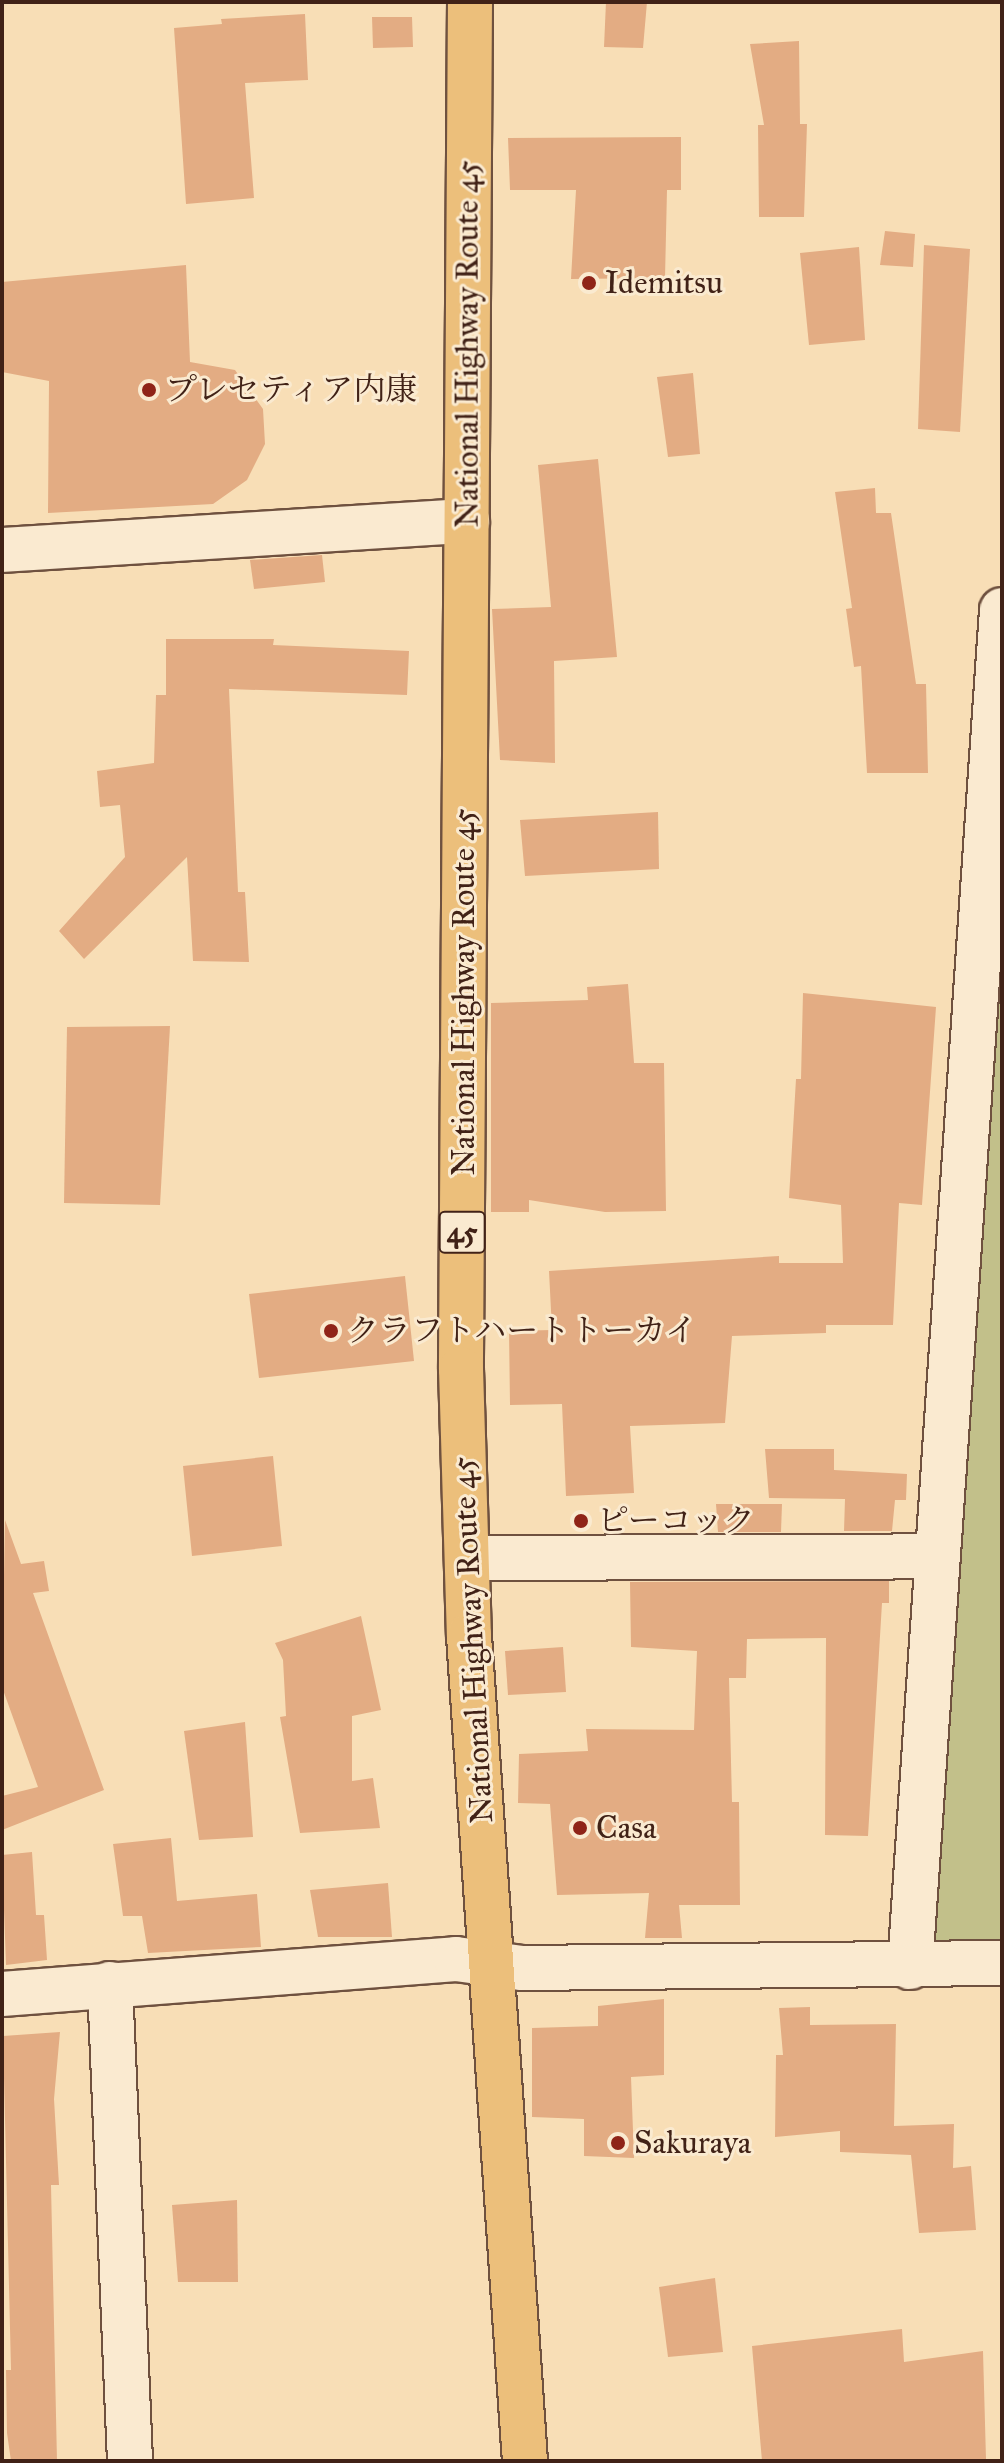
<!DOCTYPE html>
<meta charset="utf-8">
<style>
body{margin:0}
#map{position:relative;width:1004px;height:2463px;overflow:hidden;background:#f8deb6;font-family:"IM FELL Great Primer","Noto Serif JP",serif}
div>[style]{position:absolute}
[style*='--x']{left:calc(var(--x)*1px);top:calc(var(--y)*1px);width:calc(var(--w)*1px);rotate:calc(var(--a)*1deg)}
.green>*{inset:0;background:#c2c08a}
.building>*{inset:0;background:#e3ac83}
.roads{filter:drop-shadow(2px 0 #6f513f) drop-shadow(-2px 0 #6f513f) drop-shadow(0 2px #6f513f) drop-shadow(0 -2px #6f513f)}
.minor>*{height:44px;margin:-22px;padding:0 22px;transform-origin:22px;border-radius:22px;background:#faead0}
.highway>*{height:44px;margin:-22px;padding:0 22px;transform-origin:22px;border-radius:22px;background:#ecbf7b}
.dots>*{width:22px;height:22px;translate:-50% -50%;box-sizing:border-box;border:4px solid #faead0;border-radius:50%}
span{translate:-50% -50%;white-space:nowrap;text-align:center;line-height:1.15;-webkit-text-stroke:6px #faead0;paint-order:stroke}
.shield-label span{padding:2px 6px;background:#faead0;border:2px solid;border-radius:6px;-webkit-text-stroke-width:0}
.shield-label{font-size:30px;color:#412217;font-weight:700}
.poi-label{font-size:32px;color:#412217}
.left{translate:0 -50%;text-align:left}
.street-label{font-size:32px;color:#412217}
.frame{position:absolute;inset:0;border:4px solid #412217;pointer-events:none}
</style>
<div id="map">
<div class="green">
<div style="clip-path:polygon(1002px 834px,1002px 1942px,934px 1942px,947px 1672px)"></div>
</div>
<div class="building">
<div style="clip-path:polygon(606px 2px,647px 2px,643px 48px,604px 47px)"></div>
<div style="clip-path:polygon(305px 14px,308px 80px,245px 83px,254px 198px,186px 204px,174px 28px,222px 24px,221px 19px)"></div>
<div style="clip-path:polygon(372px 17px,412px 17px,413px 47px,373px 48px)"></div>
<div style="clip-path:polygon(799px 41px,800px 124px,807px 124px,804px 217px,759px 217px,758px 125px,764px 125px,750px 44px)"></div>
<div style="clip-path:polygon(681px 137px,681px 190px,667px 190px,665px 278px,571px 279px,576px 190px,510px 190px,508px 138px)"></div>
<div style="clip-path:polygon(885px 231px,915px 234px,913px 267px,880px 265px)"></div>
<div style="clip-path:polygon(924px 245px,970px 249px,960px 432px,918px 429px)"></div>
<div style="clip-path:polygon(859px 247px,865px 340px,809px 345px,800px 253px)"></div>
<div style="clip-path:polygon(186px 265px,190px 362px,235px 370px,263px 409px,265px 444px,247px 480px,213px 504px,48px 513px,49px 381px,2px 372px,2px 282px)"></div>
<div style="clip-path:polygon(693px 373px,700px 454px,668px 457px,657px 377px)"></div>
<div style="clip-path:polygon(598px 459px,617px 657px,554px 661px,555px 763px,500px 760px,492px 609px,551px 607px,538px 465px)"></div>
<div style="clip-path:polygon(875px 488px,876px 513px,891px 513px,916px 684px,926px 684px,928px 773px,867px 773px,861px 666px,854px 667px,846px 609px,852px 608px,835px 492px)"></div>
<div style="clip-path:polygon(322px 555px,325px 582px,254px 589px,250px 560px)"></div>
<div style="clip-path:polygon(166px 639px,274px 639px,273px 645px,409px 651px,407px 695px,229px 689px,238px 892px,245px 892px,249px 962px,193px 961px,187px 857px,84px 959px,59px 931px,125px 857px,120px 805px,100px 807px,97px 771px,154px 763px,156px 695px,166px 695px)"></div>
<div style="clip-path:polygon(658px 812px,659px 869px,525px 876px,520px 820px)"></div>
<div style="clip-path:polygon(628px 984px,634px 1063px,664px 1063px,666px 1211px,605px 1212px,529px 1200px,529px 1212px,491px 1212px,491px 1003px,588px 1000px,587px 987px)"></div>
<div style="clip-path:polygon(803px 993px,936px 1007px,922px 1205px,899px 1203px,893px 1325px,826px 1325px,826px 1333px,732px 1336px,725px 1423px,630px 1426px,634px 1493px,566px 1496px,562px 1404px,510px 1405px,509px 1331px,552px 1330px,549px 1271px,779px 1256px,779px 1263px,843px 1263px,841px 1205px,789px 1198px,796px 1079px,801px 1079px)"></div>
<div style="clip-path:polygon(170px 1026px,160px 1205px,64px 1203px,67px 1027px)"></div>
<div style="clip-path:polygon(405px 1276px,414px 1361px,259px 1378px,249px 1294px)"></div>
<div style="clip-path:polygon(765px 1449px,834px 1449px,834px 1470px,907px 1474px,906px 1500px,895px 1500px,892px 1531px,844px 1531px,845px 1499px,769px 1498px)"></div>
<div style="clip-path:polygon(273px 1456px,282px 1546px,192px 1556px,183px 1466px)"></div>
<div style="clip-path:polygon(716px 1504px,782px 1504px,781px 1532px,718px 1532px)"></div>
<div style="clip-path:polygon(5px 1520px,21px 1564px,44px 1561px,49px 1591px,33px 1593px,104px 1790px,2px 1830px,2px 1796px,38px 1787px,2px 1687px)"></div>
<div style="clip-path:polygon(889px 1581px,889px 1603px,882px 1603px,868px 1836px,825px 1835px,826px 1638px,747px 1639px,746px 1678px,729px 1678px,732px 1802px,739px 1802px,740px 1905px,679px 1905px,682px 1938px,645px 1938px,649px 1893px,557px 1895px,550px 1804px,518px 1803px,519px 1754px,588px 1751px,586px 1729px,694px 1730px,697px 1651px,631px 1647px,630px 1582px)"></div>
<div style="clip-path:polygon(361px 1616px,381px 1710px,352px 1716px,352px 1781px,373px 1778px,380px 1828px,300px 1833px,280px 1717px,286px 1716px,283px 1660px,275px 1643px)"></div>
<div style="clip-path:polygon(563px 1647px,566px 1692px,508px 1695px,505px 1651px)"></div>
<div style="clip-path:polygon(245px 1722px,253px 1837px,199px 1840px,184px 1731px)"></div>
<div style="clip-path:polygon(171px 1838px,177px 1901px,257px 1894px,261px 1947px,148px 1953px,142px 1916px,123px 1916px,113px 1844px)"></div>
<div style="clip-path:polygon(32px 1852px,36px 1915px,44px 1915px,47px 1960px,6px 1965px,2px 1855px)"></div>
<div style="clip-path:polygon(388px 1883px,392px 1937px,318px 1937px,310px 1890px)"></div>
<div style="clip-path:polygon(664px 1999px,664px 2075px,631px 2077px,634px 2158px,584px 2156px,584px 2119px,532px 2117px,532px 2028px,598px 2026px,598px 2006px)"></div>
<div style="clip-path:polygon(810px 2007px,810px 2025px,896px 2024px,894px 2126px,954px 2124px,953px 2168px,971px 2166px,976px 2230px,919px 2233px,911px 2155px,840px 2152px,840px 2131px,775px 2137px,776px 2055px,783px 2055px,779px 2008px)"></div>
<div style="clip-path:polygon(60px 2032px,54px 2099px,59px 2185px,51px 2185px,57px 2461px,11px 2461px,7px 2433px,6px 2370px,11px 2370px,3px 2036px)"></div>
<div style="clip-path:polygon(237px 2200px,238px 2282px,178px 2282px,172px 2205px)"></div>
<div style="clip-path:polygon(715px 2278px,723px 2352px,668px 2357px,659px 2287px)"></div>
<div style="clip-path:polygon(902px 2329px,904px 2362px,983px 2351px,986px 2459px,762px 2461px,752px 2346px)"></div>
</div>
<div class="roads">
<div class="minor">
<div style="--x:2;--y:550;--w:466;--a:-3.6"></div>
<div style="--x:467;--y:1558;--w:470;--a:-0.2"></div>
<div style="--x:910;--y:1967;--w:1360;--a:-86.12"></div>
<div style="--x:110;--y:1984;--w:477;--a:87.6"></div>
<div style="--x:2;--y:1994;--w:455;--a:-4.4"></div>
<div style="--x:456;--y:1959;--w:67;--a:7.8"></div>
<div style="--x:522;--y:1968;--w:480;--a:-0.6"></div>
</div>
<div class="highway">
<div style="--x:470;--y:2;--w:1367;--a:90.38"></div>
<div style="--x:461;--y:1369;--w:267;--a:88.3"></div>
<div style="--x:469;--y:1636;--w:827;--a:86.12"></div>
</div>
</div>
<div class="dots">
<div style="left:589px;top:283px;background:#8f2418"></div>
<div style="left:149px;top:390px;background:#8f2418"></div>
<div style="left:331px;top:1331px;background:#8f2418"></div>
<div style="left:581px;top:1521px;background:#8f2418"></div>
<div style="left:580px;top:1828px;background:#8f2418"></div>
<div style="left:618px;top:2143px;background:#8f2418"></div>
</div>
<div class="shield-label">
<span style="left:462px;top:1232px">45</span>
</div>
<div class="poi-label">
<span class="left" style="left:605px;top:283px">Idemitsu</span>
<span class="left" style="left:165px;top:390px">プレセティア内康</span>
<span class="left" style="left:347px;top:1331px">クラフトハートトーカイ</span>
<span class="left" style="left:597px;top:1521px">ピーコック</span>
<span class="left" style="left:596px;top:1828px">Casa</span>
<span class="left" style="left:634px;top:2143px">Sakuraya</span>
</div>
<div class="street-label">
<span style="left:468px;top:344px;rotate:-90deg">National Highway Route 45</span>
<span style="left:464px;top:992px;rotate:-90deg">National Highway Route 45</span>
<span style="left:473px;top:1640px;rotate:-93deg">National Highway Route 45</span>
</div>
<div class="frame"></div>
</div>
